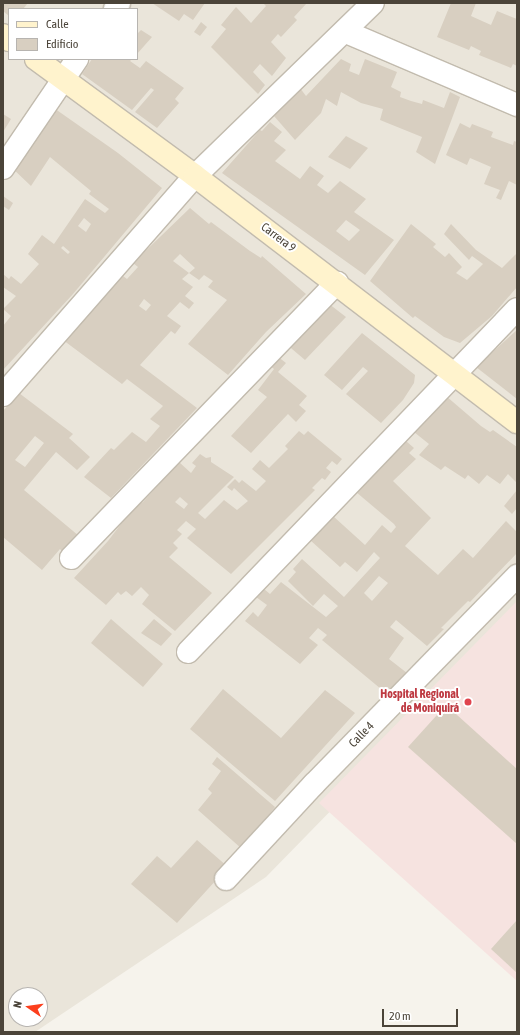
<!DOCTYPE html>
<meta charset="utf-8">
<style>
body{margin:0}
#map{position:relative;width:520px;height:1035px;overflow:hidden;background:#f6f3ec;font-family:"Asap Condensed",sans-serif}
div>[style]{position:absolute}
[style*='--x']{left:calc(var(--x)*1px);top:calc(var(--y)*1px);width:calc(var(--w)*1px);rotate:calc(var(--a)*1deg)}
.residential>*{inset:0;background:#eae5da}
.medical>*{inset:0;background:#f6e3e0}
.building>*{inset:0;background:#d8cfc1}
.roads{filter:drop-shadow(1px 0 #c2bbae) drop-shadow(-1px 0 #c2bbae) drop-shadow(0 1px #c2bbae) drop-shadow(0 -1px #c2bbae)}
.minor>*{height:22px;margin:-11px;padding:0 11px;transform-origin:11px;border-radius:11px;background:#fff}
.secondary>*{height:22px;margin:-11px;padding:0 11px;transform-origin:11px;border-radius:11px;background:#fff3cd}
.dots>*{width:11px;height:11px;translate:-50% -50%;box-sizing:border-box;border:2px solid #fff;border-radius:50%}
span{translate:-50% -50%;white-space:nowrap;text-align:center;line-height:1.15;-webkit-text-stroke:4px #fff;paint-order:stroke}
.street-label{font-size:12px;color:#4b4439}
.health-label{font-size:12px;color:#be3a42;font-weight:700}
.right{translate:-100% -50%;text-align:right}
.frame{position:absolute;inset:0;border:4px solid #4b4439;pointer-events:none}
.legend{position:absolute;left:8px;top:8px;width:130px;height:52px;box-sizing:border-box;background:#fff;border:1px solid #b7b4b0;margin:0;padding:5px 7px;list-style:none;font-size:12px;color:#4b4439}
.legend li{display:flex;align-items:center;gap:8px;height:20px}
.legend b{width:20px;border:1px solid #b7b4b0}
.north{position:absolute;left:8px;top:987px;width:40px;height:40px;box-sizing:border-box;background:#fff;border:1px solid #b7b4b0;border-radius:50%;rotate:283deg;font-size:11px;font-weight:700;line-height:16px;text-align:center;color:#4b4439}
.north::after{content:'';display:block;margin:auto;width:14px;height:18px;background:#fc3f1d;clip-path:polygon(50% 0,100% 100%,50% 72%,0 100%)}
.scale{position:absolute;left:382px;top:1009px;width:76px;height:18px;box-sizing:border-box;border:2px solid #4b4439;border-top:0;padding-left:5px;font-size:12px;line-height:14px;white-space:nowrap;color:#4b4439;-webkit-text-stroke:3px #fff;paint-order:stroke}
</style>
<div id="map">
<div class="residential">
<div style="clip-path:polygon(evenodd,3px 3px,517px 3px,517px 620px,266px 877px,35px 1032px,3px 1032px,3px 3px,9px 9px,137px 9px,137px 59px,9px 59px,9px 9px,3px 3px,16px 995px,40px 995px,40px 1019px,16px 1019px,16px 995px)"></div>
</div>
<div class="medical">
<div style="clip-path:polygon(517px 601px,517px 981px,319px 803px)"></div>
</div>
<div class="building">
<div style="clip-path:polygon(3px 3px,28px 3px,23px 9px,9px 9px,9px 16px,3px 11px)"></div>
<div style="clip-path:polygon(152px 3px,205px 3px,193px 20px,184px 14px,179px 21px)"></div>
<div style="clip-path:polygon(263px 3px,307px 3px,294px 17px,297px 20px,281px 37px,278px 34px,271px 42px,286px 58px,272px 76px,260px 64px,253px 72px,265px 85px,258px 94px,211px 47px,226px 29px,221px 25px,236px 7px,251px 23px,266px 6px)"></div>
<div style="clip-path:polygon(451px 3px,476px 3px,471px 16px,491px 25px,497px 11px,517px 19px,517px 66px,513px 64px,511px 68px,479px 55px,481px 51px,471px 46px,469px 50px,437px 37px)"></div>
<div style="clip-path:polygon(201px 22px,207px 27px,200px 36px,194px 32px)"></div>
<div style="clip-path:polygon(141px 30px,152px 37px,137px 54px,137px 34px)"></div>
<div style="clip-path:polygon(92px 59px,132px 59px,130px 61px,140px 68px,146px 61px,184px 88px,175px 99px,179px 103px,157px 128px,135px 112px,154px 90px,151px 88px,132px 110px,82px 74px)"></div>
<div style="clip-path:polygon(341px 59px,351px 64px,349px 71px,359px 75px,365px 59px,397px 72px,391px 87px,401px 92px,400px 97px,411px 101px,422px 104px,423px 100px,444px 108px,450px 92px,460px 97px,435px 164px,416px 152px,422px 137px,380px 120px,383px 109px,361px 103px,341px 92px,337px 106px,326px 99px,321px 113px,295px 140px,274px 116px,300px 88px,306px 96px)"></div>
<div style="clip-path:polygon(evenodd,51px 106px,118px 153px,162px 188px,73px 294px,3px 370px,3px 326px,11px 316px,3px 309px,16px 296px,3px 287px,3px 274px,9px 279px,11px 276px,21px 284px,39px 264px,28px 254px,42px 235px,54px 244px,85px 199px,105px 213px,109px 209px,89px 194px,91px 191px,50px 157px,31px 186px,11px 167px,51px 106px,84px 218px,91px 224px,86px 232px,78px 226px,84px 218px,51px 106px,63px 246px,70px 252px,68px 254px,61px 248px,63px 246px)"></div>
<div style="clip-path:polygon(3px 114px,11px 119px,3px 132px)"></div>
<div style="clip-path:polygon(evenodd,270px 122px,282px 132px,274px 141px,286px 150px,275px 161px,300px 179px,310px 166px,324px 176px,317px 185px,328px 193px,340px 181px,366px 199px,354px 212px,394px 240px,365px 275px,222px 173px,260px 130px,262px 131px,270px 122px,346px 220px,360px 230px,349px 241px,336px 231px,346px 220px)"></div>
<div style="clip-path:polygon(460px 123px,470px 128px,472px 124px,493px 132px,491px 137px,513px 145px,514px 141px,517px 142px,517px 185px,509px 181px,501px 200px,496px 198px,500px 190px,484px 184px,491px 167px,470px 158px,467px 165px,446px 155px)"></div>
<div style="clip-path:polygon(346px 136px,368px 148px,350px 169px,328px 157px)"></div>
<div style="clip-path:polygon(3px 196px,13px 203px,9px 210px,3px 206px)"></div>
<div style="clip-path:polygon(evenodd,190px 208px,209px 224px,211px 222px,250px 251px,261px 258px,262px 256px,306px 294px,266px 332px,228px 375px,188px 344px,227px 300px,208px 287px,213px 281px,204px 275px,199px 280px,189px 273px,195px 268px,180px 254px,173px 261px,189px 273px,182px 279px,193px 287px,185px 296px,194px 303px,189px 309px,180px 302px,167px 316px,181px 326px,175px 334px,171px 331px,140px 365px,197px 408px,111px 498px,84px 477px,111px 448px,114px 450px,132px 432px,146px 442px,160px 426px,150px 419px,163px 406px,127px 379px,122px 384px,63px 340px,123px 276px,127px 279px,138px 267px,133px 263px,190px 208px,144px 299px,151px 305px,146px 311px,139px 306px,144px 299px)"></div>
<div style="clip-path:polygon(411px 224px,436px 244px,433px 247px,445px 257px,449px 253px,462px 267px,456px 273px,467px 280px,483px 264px,472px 256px,469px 260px,444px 234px,451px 224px,476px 250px,502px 268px,517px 253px,517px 287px,492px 316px,460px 343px,444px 337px,415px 316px,413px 318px,370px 281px)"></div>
<div style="clip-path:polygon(324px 300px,346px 317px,305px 360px,285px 343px)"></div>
<div style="clip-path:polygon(517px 330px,517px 399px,476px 367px)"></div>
<div style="clip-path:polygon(362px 333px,415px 375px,414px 383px,403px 400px,381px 423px,346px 394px,368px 371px,363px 367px,342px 390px,324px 375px)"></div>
<div style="clip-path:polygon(277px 356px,286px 363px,278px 372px,307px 396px,299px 405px,306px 411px,296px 422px,288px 414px,251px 453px,231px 436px,267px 397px,258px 390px,274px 369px,269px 365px)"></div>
<div style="clip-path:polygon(evenodd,19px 393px,73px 434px,69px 438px,90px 457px,77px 470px,56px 452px,24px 490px,79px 536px,64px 554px,60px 549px,42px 570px,3px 537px,3px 411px,19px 393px,35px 436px,44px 443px,25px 467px,15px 460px,35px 436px)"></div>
<div style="clip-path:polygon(446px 396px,481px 426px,490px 432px,493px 430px,517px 447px,517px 483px,508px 474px,500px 484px,487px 475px,479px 484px,468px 475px,465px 479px,445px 466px,441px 470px,419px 455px,429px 444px,414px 432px)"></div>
<div style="clip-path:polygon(evenodd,299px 431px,304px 435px,308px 431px,342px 459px,337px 465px,332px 461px,326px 468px,331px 472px,325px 480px,322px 478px,312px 488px,315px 490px,231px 574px,187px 538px,196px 529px,186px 521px,177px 530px,182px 534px,173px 543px,178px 548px,169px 557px,212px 593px,175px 631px,142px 604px,149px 595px,141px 587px,132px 596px,126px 591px,121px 595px,118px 592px,106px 605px,74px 578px,108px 541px,134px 507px,143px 502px,179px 462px,191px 473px,196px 466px,192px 463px,200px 454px,206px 458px,211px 457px,211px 462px,234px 477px,198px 513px,205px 519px,224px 500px,237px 510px,248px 501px,234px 488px,232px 491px,227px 487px,235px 479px,239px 483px,242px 480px,256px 491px,266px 481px,252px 469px,260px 460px,269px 468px,288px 449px,285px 446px,299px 431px,180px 497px,188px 504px,184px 509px,175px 502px,180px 497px)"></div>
<div style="clip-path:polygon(evenodd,406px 441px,414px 448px,409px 453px,416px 459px,393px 481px,431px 518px,405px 546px,438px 575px,463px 549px,473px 558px,506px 521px,517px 532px,517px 553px,470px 602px,468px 601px,441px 628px,444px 629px,427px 646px,396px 620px,390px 627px,404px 638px,389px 659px,407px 673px,387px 694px,322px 640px,327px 635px,318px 628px,309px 638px,318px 645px,300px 664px,245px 621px,253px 612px,258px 617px,267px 605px,256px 597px,264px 589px,270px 594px,281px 582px,326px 617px,338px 606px,324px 594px,313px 606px,288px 581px,296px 572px,293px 569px,302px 559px,344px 597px,380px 558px,374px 552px,357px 572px,345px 562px,340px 567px,310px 540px,333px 516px,365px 545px,382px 525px,391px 533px,396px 527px,394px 524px,356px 492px,406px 441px,379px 576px,388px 583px,372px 601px,364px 593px,379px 576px)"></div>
<div style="clip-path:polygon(517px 490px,517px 508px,512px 514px,504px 506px)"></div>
<div style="clip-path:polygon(111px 619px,163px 664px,143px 687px,91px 643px)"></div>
<div style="clip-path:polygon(154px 619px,172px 634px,161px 646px,141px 633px)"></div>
<div style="clip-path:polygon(223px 689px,281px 738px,325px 690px,355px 713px,275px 801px,190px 729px)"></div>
<div style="clip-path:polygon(446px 705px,517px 769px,517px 844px,408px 747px)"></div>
<div style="clip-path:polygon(217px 757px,275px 807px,242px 849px,198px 810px,212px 793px,208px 789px,221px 771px,212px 764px)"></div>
<div style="clip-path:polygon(197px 840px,228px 867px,177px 923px,131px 884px,157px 856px,171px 868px)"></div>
<div style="clip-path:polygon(517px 920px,517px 973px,491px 949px)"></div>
</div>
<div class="roads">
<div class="minor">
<div style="--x:115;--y:9;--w:7;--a:-56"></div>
<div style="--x:346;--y:32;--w:186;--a:23.1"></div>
<div style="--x:3;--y:168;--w:132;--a:-55.8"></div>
<div style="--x:3;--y:395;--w:291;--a:-48.8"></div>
<div style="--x:195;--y:176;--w:248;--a:-44.2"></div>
<div style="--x:71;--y:558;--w:383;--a:-46"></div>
<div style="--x:188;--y:652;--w:475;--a:-46.2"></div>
<div style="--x:226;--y:879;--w:129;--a:-47.2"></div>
<div style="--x:314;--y:784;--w:291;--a:-45.7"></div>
</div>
<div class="secondary">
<div style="--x:3;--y:35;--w:8;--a:40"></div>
<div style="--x:36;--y:59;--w:197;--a:36.3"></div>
<div style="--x:195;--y:176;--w:405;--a:37.4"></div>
</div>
</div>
<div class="dots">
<div style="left:468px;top:702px;background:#e0444e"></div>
</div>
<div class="street-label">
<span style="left:278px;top:238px;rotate:37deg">Carrera 9</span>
<span style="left:362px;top:735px;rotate:-46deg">Calle 4</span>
</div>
<div class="health-label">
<span class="right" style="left:459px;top:702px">Hospital Regional<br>de Moniquirá</span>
</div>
<div class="frame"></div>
<ul class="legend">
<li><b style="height:5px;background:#fff3cd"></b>Calle</li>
<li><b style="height:11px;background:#d8cfc1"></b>Edificio</li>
</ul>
<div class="north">N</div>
<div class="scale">20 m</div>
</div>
